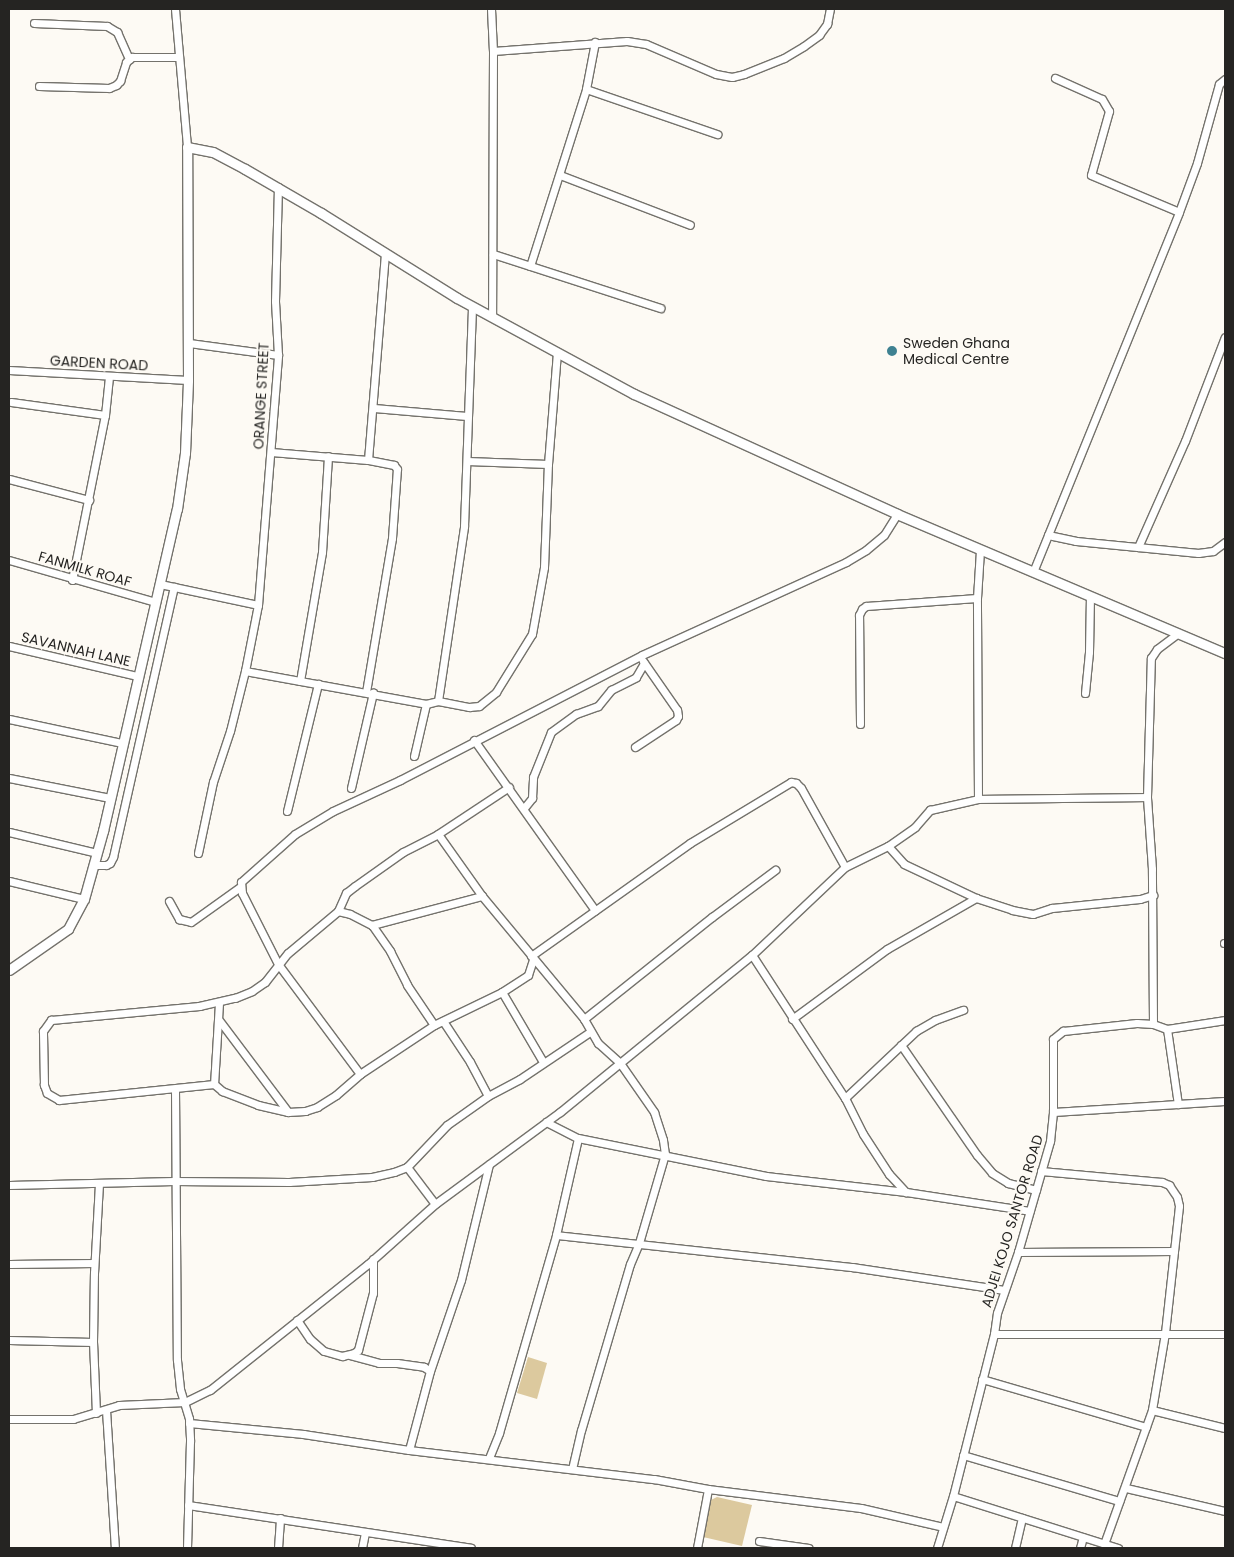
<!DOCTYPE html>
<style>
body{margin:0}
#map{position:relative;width:1234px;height:1557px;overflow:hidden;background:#fdfaf4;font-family:Poppins,sans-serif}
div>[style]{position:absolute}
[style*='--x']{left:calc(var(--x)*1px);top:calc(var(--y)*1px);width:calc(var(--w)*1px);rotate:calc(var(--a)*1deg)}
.green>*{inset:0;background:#dcc99e}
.roads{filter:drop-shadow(1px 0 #74726c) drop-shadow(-1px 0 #74726c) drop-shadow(0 1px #74726c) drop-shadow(0 -1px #74726c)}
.minor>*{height:7px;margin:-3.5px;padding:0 3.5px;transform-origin:3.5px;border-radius:3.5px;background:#fff}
.tertiary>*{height:9px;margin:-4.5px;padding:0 4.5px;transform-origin:4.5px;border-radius:4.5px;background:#fff}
.dots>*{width:14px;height:14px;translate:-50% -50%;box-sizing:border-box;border:2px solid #fdfaf4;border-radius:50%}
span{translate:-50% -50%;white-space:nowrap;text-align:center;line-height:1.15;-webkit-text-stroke:4px #fdfaf4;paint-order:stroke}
.poi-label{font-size:14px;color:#252422}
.left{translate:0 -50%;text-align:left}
.street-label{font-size:14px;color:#252422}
.frame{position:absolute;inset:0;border:10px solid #252422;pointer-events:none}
</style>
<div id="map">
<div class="green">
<div style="clip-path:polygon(528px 1357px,547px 1363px,537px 1399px,517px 1393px)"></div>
<div style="clip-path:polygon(717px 1497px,752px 1505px,742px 1546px,703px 1537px,711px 1500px)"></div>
</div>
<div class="roads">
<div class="minor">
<div style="--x:175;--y:9;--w:139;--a:85"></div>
<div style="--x:491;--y:9;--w:42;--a:87.3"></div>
<div style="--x:493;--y:51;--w:266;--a:90.2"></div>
<div style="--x:34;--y:23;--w:73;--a:2.4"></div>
<div style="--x:107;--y:26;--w:12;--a:31"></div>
<div style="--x:117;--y:32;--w:30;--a:66"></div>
<div style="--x:493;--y:51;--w:134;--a:-4.3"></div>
<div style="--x:627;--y:41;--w:19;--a:9"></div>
<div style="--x:646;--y:44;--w:76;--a:23.2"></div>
<div style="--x:716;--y:74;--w:16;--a:11"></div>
<div style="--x:732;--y:77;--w:12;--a:-14"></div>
<div style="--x:744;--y:74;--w:43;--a:-21.8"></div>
<div style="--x:784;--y:58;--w:23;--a:-31"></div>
<div style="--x:804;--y:46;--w:19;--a:-36"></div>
<div style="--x:819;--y:35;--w:14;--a:-54"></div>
<div style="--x:827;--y:24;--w:15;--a:-79"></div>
<div style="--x:1055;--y:78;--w:51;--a:24.1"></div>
<div style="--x:1102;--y:99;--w:14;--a:60"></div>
<div style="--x:1109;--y:111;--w:66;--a:105.7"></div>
<div style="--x:1091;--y:175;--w:95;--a:22.8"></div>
<div style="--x:39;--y:86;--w:70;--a:1.6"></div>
<div style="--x:109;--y:88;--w:8;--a:-23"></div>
<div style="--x:116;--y:85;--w:6;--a:-45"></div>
<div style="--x:120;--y:81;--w:20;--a:-72"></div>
<div style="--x:126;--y:62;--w:8;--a:-40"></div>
<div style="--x:132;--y:57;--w:46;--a:0"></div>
<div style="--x:586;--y:89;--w:139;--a:19"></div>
<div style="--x:560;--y:175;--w:139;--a:21"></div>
<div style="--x:493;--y:254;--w:176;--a:17.9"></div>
<div style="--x:530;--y:266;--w:186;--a:-72.4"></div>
<div style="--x:586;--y:89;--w:48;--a:-79.2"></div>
<div style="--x:189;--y:343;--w:90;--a:7.7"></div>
<div style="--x:9;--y:370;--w:179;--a:3.2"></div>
<div style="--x:11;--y:402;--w:95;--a:7.9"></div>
<div style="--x:374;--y:408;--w:93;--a:4.9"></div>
<div style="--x:271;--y:452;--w:97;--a:4.7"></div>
<div style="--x:467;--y:461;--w:81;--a:2.1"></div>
<div style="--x:9;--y:479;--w:83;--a:14.7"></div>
<div style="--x:1048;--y:535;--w:29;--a:12"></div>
<div style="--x:1076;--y:541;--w:123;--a:5.6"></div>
<div style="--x:1198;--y:553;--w:15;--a:-8"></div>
<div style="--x:1213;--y:551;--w:15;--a:-37"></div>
<div style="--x:1138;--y:547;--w:116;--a:-66.1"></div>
<div style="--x:1185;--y:441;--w:111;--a:-69"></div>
<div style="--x:9;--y:560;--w:152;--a:16"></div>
<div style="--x:1033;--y:572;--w:388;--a:-67.9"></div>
<div style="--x:1179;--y:212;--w:52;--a:-69.8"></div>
<div style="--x:1197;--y:163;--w:82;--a:-74.4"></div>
<div style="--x:1219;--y:84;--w:8;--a:-40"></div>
<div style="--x:72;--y:580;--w:168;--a:-78.7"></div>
<div style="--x:105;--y:415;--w:38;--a:-84"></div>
<div style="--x:160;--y:584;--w:100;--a:12.1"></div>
<div style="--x:9;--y:646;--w:131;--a:13.2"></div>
<div style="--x:245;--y:671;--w:184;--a:10.3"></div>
<div style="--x:426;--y:704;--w:12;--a:-14"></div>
<div style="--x:438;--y:701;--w:177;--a:-81.5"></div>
<div style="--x:464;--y:526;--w:220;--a:-87.9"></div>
<div style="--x:300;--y:681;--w:131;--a:-80.3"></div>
<div style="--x:322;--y:552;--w:96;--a:-86.4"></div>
<div style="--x:366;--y:692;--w:156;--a:-80.4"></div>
<div style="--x:392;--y:538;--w:69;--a:-85.9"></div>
<div style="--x:397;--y:469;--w:5;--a:-127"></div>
<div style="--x:394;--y:465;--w:26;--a:-169"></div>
<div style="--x:368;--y:460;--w:207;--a:-85.3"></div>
<div style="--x:1085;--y:693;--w:41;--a:-84.4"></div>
<div style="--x:1089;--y:652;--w:56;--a:-89"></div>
<div style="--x:438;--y:701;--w:32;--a:11"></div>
<div style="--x:469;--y:707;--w:10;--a:-6"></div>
<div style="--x:479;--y:706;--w:22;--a:-39"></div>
<div style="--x:496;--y:692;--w:68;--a:-58.2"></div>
<div style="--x:532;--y:634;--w:68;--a:-79.8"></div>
<div style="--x:544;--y:567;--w:103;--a:-87.8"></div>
<div style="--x:548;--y:464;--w:112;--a:-85.4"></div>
<div style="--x:9;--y:719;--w:116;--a:12"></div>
<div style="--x:860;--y:724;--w:109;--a:-90.5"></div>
<div style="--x:859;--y:615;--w:7;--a:-63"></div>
<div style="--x:862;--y:609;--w:5;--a:-37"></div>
<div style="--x:866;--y:606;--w:111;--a:-4.1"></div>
<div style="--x:474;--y:740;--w:209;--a:54.6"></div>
<div style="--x:635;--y:747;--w:49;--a:-33.4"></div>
<div style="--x:676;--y:720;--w:4;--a:-63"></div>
<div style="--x:678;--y:716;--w:6;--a:-99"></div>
<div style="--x:677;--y:710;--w:60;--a:-124.8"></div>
<div style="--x:414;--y:756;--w:53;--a:-77"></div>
<div style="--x:9;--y:778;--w:103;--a:11.2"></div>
<div style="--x:351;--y:788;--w:98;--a:-77"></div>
<div style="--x:978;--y:799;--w:201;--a:-90.3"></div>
<div style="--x:977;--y:598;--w:48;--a:-86.4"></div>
<div style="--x:524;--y:808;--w:13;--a:-51"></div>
<div style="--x:532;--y:798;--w:21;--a:-87"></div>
<div style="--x:533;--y:777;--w:48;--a:-68.2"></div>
<div style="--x:551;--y:732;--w:31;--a:-36"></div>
<div style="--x:576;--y:714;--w:23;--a:-20"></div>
<div style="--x:598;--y:706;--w:21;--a:-51"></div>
<div style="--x:611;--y:690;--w:28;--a:-27"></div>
<div style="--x:636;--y:677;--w:16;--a:-60"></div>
<div style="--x:287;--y:811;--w:131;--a:-76.3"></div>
<div style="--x:9;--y:832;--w:90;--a:13.4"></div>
<div style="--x:438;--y:834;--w:76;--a:54.6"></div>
<div style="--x:482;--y:896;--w:160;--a:50.3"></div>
<div style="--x:584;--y:1019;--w:28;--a:60"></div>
<div style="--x:598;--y:1043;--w:30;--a:42"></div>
<div style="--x:620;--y:1063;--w:60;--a:55.2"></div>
<div style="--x:654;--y:1112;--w:29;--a:72"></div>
<div style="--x:663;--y:1140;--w:14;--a:82"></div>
<div style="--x:665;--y:1154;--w:93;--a:106.3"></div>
<div style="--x:639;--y:1243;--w:23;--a:113"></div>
<div style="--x:630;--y:1264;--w:173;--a:106.4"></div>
<div style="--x:581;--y:1430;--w:40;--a:103"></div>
<div style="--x:888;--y:846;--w:24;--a:48"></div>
<div style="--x:904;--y:864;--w:80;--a:25.3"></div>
<div style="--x:976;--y:898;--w:38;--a:18"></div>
<div style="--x:1012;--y:910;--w:21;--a:11"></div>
<div style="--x:1033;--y:914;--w:20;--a:-18"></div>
<div style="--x:1052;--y:908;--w:88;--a:-5.8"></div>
<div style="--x:1140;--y:899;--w:14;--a:-17"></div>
<div style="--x:198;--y:853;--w:73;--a:-78.1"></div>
<div style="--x:213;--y:782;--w:54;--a:-71.6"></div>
<div style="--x:230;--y:731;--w:62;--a:-76"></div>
<div style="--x:245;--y:671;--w:67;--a:-78.9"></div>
<div style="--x:258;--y:605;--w:251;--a:-85.4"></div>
<div style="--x:278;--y:355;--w:54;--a:-93.2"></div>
<div style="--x:275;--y:301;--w:114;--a:-88.5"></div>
<div style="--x:95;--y:865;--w:11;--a:0"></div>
<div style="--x:106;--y:865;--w:4;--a:-27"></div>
<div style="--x:110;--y:863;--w:7;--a:-63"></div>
<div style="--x:113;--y:857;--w:277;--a:-77.3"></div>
<div style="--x:9;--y:881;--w:77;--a:13.5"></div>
<div style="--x:169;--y:901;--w:21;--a:61"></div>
<div style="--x:179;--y:919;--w:12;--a:14"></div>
<div style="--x:191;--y:922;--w:60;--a:-35.5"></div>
<div style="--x:338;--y:911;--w:12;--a:14"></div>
<div style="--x:350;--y:914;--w:25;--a:27"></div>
<div style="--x:372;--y:925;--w:32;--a:55"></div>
<div style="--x:390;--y:951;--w:38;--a:63"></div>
<div style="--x:407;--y:985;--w:48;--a:56"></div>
<div style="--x:372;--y:925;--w:114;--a:-14.8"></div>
<div style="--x:1224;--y:943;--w:1;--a:0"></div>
<div style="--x:752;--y:955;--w:171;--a:57"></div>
<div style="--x:845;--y:1098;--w:40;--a:63.4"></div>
<div style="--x:863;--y:1134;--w:48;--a:57"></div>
<div style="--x:889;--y:1174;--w:25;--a:47"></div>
<div style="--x:531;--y:956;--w:195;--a:-35.4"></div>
<div style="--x:690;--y:843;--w:118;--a:-31.1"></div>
<div style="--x:791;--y:782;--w:5;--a:11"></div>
<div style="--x:796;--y:783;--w:7;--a:45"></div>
<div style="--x:801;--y:788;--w:90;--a:60.9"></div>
<div style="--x:502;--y:992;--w:81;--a:59.6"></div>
<div style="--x:219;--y:1003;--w:81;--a:93.5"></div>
<div style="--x:214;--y:1084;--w:11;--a:41"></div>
<div style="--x:222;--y:1091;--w:39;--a:21"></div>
<div style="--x:258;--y:1105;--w:31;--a:13"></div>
<div style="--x:288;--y:1112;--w:17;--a:-3"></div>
<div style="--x:305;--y:1111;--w:13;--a:-18"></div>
<div style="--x:317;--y:1107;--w:22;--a:-32"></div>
<div style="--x:336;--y:1095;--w:32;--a:-41"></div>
<div style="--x:360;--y:1074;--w:89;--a:-33.5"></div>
<div style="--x:434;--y:1025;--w:76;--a:-25.9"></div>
<div style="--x:502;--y:992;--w:31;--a:-33"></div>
<div style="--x:528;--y:975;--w:16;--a:-72"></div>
<div style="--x:584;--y:1019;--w:164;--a:-38.6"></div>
<div style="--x:712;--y:917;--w:79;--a:-36.7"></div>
<div style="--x:792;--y:1019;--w:118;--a:-36.4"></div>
<div style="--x:887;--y:949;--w:103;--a:-29.8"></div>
<div style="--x:219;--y:1020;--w:115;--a:53.1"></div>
<div style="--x:443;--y:1021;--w:49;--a:56.6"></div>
<div style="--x:470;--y:1062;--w:38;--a:62"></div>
<div style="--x:1153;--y:1024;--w:155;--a:-90.4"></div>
<div style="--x:1152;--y:869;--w:72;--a:-94"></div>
<div style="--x:1147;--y:797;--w:139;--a:-88.4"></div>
<div style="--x:1151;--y:658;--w:11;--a:-56"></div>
<div style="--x:1157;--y:649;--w:25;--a:-37"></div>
<div style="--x:1167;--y:1029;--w:76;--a:81.7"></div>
<div style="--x:901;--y:1045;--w:134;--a:55.4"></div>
<div style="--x:977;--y:1155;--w:23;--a:50"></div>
<div style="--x:992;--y:1173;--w:19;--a:32"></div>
<div style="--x:1008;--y:1183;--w:29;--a:14"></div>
<div style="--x:360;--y:1074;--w:137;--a:-126.7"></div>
<div style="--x:278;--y:964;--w:80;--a:-116.9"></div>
<div style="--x:242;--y:893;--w:11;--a:-95"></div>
<div style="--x:241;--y:882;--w:72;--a:-41.6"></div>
<div style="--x:295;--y:834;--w:44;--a:-31.2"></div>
<div style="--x:333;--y:811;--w:74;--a:-24.8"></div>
<div style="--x:400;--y:780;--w:272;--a:-27.3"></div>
<div style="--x:642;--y:655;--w:224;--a:-24.5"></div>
<div style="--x:846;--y:562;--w:23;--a:-31"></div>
<div style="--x:866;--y:550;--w:23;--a:-40"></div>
<div style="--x:884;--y:535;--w:25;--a:-58"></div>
<div style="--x:214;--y:1084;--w:156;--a:174.1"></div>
<div style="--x:59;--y:1100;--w:14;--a:-150"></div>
<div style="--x:47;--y:1093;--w:9;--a:-111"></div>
<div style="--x:44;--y:1085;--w:54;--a:-91.1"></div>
<div style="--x:43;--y:1031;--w:14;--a:-54"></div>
<div style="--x:51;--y:1020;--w:149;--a:-5.4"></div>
<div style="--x:199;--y:1006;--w:37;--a:-13"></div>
<div style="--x:235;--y:998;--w:18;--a:-22"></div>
<div style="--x:252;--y:991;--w:16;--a:-35"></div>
<div style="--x:265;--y:982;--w:37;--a:-52"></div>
<div style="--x:288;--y:953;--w:65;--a:-40"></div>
<div style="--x:338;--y:911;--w:20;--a:-66"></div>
<div style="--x:346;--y:893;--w:11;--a:-38"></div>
<div style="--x:355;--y:886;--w:59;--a:-35.3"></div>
<div style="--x:403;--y:852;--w:39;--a:-27"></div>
<div style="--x:438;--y:834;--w:85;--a:-33.5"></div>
<div style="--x:175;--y:1089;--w:271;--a:89.6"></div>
<div style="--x:177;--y:1360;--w:29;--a:84"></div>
<div style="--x:180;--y:1389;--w:31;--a:73"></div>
<div style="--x:189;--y:1419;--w:22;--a:87"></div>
<div style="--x:190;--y:1441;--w:107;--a:91.6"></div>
<div style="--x:845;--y:1098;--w:98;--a:-43.3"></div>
<div style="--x:916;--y:1031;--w:22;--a:-30"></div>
<div style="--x:935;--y:1020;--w:30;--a:-20"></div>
<div style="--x:1053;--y:1112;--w:172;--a:-3.7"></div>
<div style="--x:546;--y:1122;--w:36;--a:27"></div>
<div style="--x:578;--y:1138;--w:192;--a:11.4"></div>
<div style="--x:766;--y:1176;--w:141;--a:6.5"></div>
<div style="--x:906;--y:1192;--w:125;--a:8.7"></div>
<div style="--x:407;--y:1167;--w:46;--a:52.9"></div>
<div style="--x:1041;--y:1171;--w:121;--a:5.2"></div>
<div style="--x:1162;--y:1182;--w:8;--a:23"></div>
<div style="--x:1169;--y:1185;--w:14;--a:56"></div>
<div style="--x:1177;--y:1197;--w:9;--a:77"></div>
<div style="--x:1179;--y:1206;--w:128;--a:96.3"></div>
<div style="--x:1165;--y:1333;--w:78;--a:99.6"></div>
<div style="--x:1152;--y:1410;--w:142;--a:109.7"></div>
<div style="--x:9;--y:1185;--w:165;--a:-1.4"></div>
<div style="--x:174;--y:1181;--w:115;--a:0.5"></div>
<div style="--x:289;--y:1182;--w:83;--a:-3.4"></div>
<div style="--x:372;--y:1177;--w:23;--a:-13"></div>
<div style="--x:394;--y:1172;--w:14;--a:-21"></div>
<div style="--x:407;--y:1167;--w:58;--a:-46.4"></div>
<div style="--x:447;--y:1125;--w:50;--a:-35.3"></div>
<div style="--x:488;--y:1096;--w:36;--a:-28"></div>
<div style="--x:520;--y:1079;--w:84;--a:-33.9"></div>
<div style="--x:556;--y:1235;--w:298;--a:6.2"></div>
<div style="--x:852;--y:1267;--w:154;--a:8.6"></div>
<div style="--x:1018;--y:1252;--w:156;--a:-0.4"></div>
<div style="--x:9;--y:1264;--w:85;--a:-0.7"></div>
<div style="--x:297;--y:1320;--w:23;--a:56"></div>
<div style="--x:310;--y:1339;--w:18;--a:41"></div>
<div style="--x:324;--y:1351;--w:19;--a:16"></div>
<div style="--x:342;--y:1356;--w:12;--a:-14"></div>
<div style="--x:354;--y:1353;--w:5;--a:-37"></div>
<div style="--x:358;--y:1350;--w:59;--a:-75.3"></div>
<div style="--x:373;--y:1293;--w:34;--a:-90"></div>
<div style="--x:994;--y:1334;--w:231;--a:0"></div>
<div style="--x:9;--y:1340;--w:84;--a:1.4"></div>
<div style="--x:350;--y:1355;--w:30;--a:15"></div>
<div style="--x:379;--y:1363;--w:18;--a:0"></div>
<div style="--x:397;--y:1363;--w:27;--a:8"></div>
<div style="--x:424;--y:1367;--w:7;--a:34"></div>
<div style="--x:982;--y:1379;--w:171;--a:16.3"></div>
<div style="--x:106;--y:1410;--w:138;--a:86.3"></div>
<div style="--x:1152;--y:1410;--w:75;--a:13.9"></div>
<div style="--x:96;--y:1413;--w:71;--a:-92.4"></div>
<div style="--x:93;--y:1342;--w:69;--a:-89.2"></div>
<div style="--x:94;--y:1273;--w:89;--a:-86.8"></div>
<div style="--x:9;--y:1419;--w:64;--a:0"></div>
<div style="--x:73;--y:1419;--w:48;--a:-16.9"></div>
<div style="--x:119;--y:1405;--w:66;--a:-2.6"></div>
<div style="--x:185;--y:1402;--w:28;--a:-26"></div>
<div style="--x:210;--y:1390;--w:202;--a:-38.6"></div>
<div style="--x:368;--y:1264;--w:90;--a:-41.8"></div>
<div style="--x:435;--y:1204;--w:155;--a:-36.4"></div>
<div style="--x:560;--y:1112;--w:248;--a:-39.3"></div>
<div style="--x:752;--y:955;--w:128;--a:-43.4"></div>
<div style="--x:845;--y:867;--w:48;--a:-26"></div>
<div style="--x:888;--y:846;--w:33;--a:-35"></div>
<div style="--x:915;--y:827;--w:23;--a:-49"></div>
<div style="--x:930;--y:810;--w:49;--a:-12.9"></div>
<div style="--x:978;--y:799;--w:169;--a:-0.7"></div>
<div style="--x:189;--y:1423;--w:115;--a:5.5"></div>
<div style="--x:303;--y:1434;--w:107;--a:8.6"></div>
<div style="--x:409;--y:1450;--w:247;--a:6.8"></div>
<div style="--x:654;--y:1479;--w:55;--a:10.5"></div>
<div style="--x:708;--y:1489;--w:154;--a:7.1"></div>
<div style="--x:861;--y:1508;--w:84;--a:13"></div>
<div style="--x:409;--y:1450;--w:82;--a:-75.1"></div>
<div style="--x:430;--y:1371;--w:96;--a:-71.2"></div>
<div style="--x:461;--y:1280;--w:119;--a:-76.4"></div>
<div style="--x:963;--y:1455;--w:163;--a:16.4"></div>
<div style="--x:489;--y:1458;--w:27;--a:-68"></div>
<div style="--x:499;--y:1433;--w:206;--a:-73.9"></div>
<div style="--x:556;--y:1235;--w:99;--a:-77.2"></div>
<div style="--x:1126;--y:1488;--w:102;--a:13.1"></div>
<div style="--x:953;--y:1496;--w:173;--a:17.5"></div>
<div style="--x:188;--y:1505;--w:286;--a:8.6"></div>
<div style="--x:759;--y:1541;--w:50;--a:8"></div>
<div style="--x:278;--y:1548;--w:30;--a:-86"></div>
<div style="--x:362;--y:1548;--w:15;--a:-79"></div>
<div style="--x:697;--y:1548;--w:60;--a:-79.4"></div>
<div style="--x:937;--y:1548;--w:54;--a:-72.9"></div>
<div style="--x:953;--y:1496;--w:167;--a:-75.8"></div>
<div style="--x:994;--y:1334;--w:21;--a:-82"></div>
<div style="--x:997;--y:1313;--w:65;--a:-71"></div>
<div style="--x:1018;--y:1252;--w:116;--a:-73.9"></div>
<div style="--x:1050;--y:1141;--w:29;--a:-84"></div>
<div style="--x:1053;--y:1112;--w:73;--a:-90"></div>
<div style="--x:1053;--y:1039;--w:13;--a:-39"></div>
<div style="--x:1063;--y:1031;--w:74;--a:-6.2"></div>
<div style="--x:1137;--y:1023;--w:16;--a:4"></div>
<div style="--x:1153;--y:1024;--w:15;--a:20"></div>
<div style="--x:1167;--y:1029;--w:59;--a:-8.8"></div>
<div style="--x:1015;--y:1548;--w:31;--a:-77"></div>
<div style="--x:1080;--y:1548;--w:11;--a:-75"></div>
</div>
<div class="tertiary">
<div style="--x:9;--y:970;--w:72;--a:-34.8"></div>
<div style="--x:68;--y:929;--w:34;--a:-62"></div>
<div style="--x:84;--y:899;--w:71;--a:-74.4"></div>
<div style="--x:103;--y:831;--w:330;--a:-77.1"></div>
<div style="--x:177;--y:509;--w:57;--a:-81.9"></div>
<div style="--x:185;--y:453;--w:73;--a:-87.6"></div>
<div style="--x:188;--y:380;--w:233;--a:-90.2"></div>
<div style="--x:187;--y:147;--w:26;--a:11"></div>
<div style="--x:213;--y:152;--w:36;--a:28"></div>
<div style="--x:245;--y:169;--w:88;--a:30.1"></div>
<div style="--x:321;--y:213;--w:160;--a:32"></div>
<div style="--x:457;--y:298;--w:201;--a:28.5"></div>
<div style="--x:634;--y:394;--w:289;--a:24.5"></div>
<div style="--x:897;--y:514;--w:356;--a:23"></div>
</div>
</div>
<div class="dots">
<div style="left:892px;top:351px;background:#3e8191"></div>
</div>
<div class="poi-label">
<span class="left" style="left:903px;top:351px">Sweden Ghana<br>Medical Centre</span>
</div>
<div class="street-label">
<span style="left:99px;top:363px;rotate:3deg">GARDEN ROAD</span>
<span style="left:261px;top:396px;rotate:-87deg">ORANGE STREET</span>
<span style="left:85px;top:569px;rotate:16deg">FANMILK ROAF</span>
<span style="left:76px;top:649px;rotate:13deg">SAVANNAH LANE</span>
<span style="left:1012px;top:1221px;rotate:-73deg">ADJEI KOJO SANTOR ROAD</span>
</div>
<div class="frame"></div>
</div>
